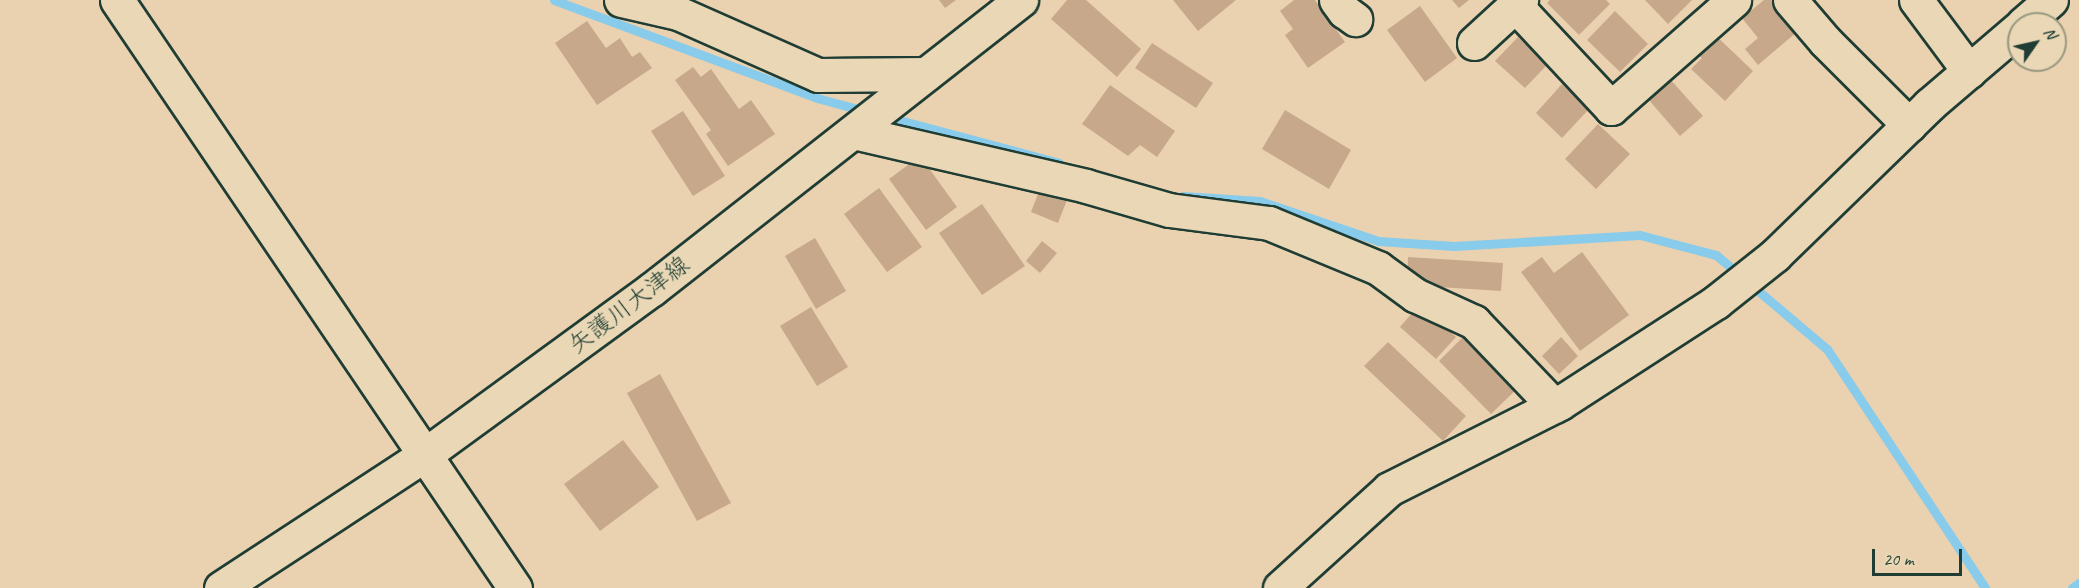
<!DOCTYPE html>
<meta charset="utf-8">
<style>
body{margin:0}
#map{position:relative;width:2079px;height:588px;overflow:hidden;background:#ead2b0;font-family:Caveat,"Klee One",sans-serif}
div>[style]{position:absolute}
[style*='--x']{left:calc(var(--x)*1px);top:calc(var(--y)*1px);width:calc(var(--w)*1px);rotate:calc(var(--a)*1deg)}
.stream>*{height:9px;margin:-4.5px;padding:0 4.5px;transform-origin:4.5px;border-radius:4.5px;background:#89cbea}
.building>*{inset:0;background:#c8a88a}
.roads{filter:drop-shadow(2px 0 #1f3d34) drop-shadow(-2px 0 #1f3d34) drop-shadow(0 2px #1f3d34) drop-shadow(0 -2px #1f3d34)}
.minor>*{height:33px;margin:-16.5px;padding:0 16.5px;transform-origin:16.5px;border-radius:16.5px;background:#e9d7b5}
.tertiary>*{height:33px;margin:-16.5px;padding:0 16.5px;transform-origin:16.5px;border-radius:16.5px;background:#e9d7b5}
.secondary>*{height:33px;margin:-16.5px;padding:0 16.5px;transform-origin:16.5px;border-radius:16.5px;background:#e9d7b5}
span{translate:-50% -50%;white-space:nowrap;text-align:center;line-height:1.15;-webkit-text-stroke:5px #e9d7b5;paint-order:stroke}
.street-label{font-size:24px;color:#1f3d34}
.north{position:absolute;left:2007px;top:12px;width:60px;height:60px;box-sizing:border-box;background:#e9d7b5;border:2px solid #989981;border-radius:50%;rotate:56deg;font-size:16px;font-weight:700;line-height:24px;text-align:center;color:#1f3d34}
.north::after{content:'';display:block;margin:auto;width:21px;height:27px;background:#1f3d34;clip-path:polygon(50% 0,100% 100%,50% 72%,0 100%)}
.scale{position:absolute;left:1872px;top:549px;width:90px;height:27px;box-sizing:border-box;border:3px solid #1f3d34;border-top:0;padding-left:8px;font-size:18px;line-height:21px;white-space:nowrap;color:#1f3d34;-webkit-text-stroke:4px #e9d7b5;paint-order:stroke}
</style>
<div id="map">
<div class="stream">
<div style="--x:554;--y:0;--w:281;--a:20.4"></div>
<div style="--x:817;--y:98;--w:50;--a:15.2"></div>
<div style="--x:884;--y:116;--w:181;--a:15"></div>
<div style="--x:1183;--y:196;--w:77;--a:3.7"></div>
<div style="--x:1260;--y:201;--w:125;--a:18.7"></div>
<div style="--x:1378;--y:241;--w:76;--a:3.8"></div>
<div style="--x:1454;--y:246;--w:186;--a:-3.4"></div>
<div style="--x:1640;--y:235;--w:79;--a:14.7"></div>
<div style="--x:1716;--y:255;--w:31;--a:40"></div>
<div style="--x:1750;--y:284;--w:101;--a:40.2"></div>
<div style="--x:1827;--y:349;--w:287;--a:56.5"></div>
<div style="--x:2072;--y:588;--w:9;--a:-36"></div>
</div>
<div class="building">
<div style="clip-path:polygon(939px 0,956px 0,945px 8px)"></div>
<div style="clip-path:polygon(1067px 0,1086px 0,1141px 49px,1117px 77px,1051px 19px)"></div>
<div style="clip-path:polygon(1173px 0,1236px 0,1198px 31px)"></div>
<div style="clip-path:polygon(1294px 0,1315px 0,1345px 42px,1308px 68px,1285px 35px,1293px 29px,1280px 11px)"></div>
<div style="clip-path:polygon(1452px 0,1469px 0,1459px 8px)"></div>
<div style="clip-path:polygon(1550px 0,1606px 0,1610px 4px,1579px 35px,1547px 3px)"></div>
<div style="clip-path:polygon(1645px 0,1692px 0,1668px 24px)"></div>
<div style="clip-path:polygon(1764px 0,1772px 0,1798px 31px,1758px 65px,1745px 49px,1758px 38px,1742px 18px)"></div>
<div style="clip-path:polygon(1420px 6px,1457px 58px,1425px 82px,1387px 30px)"></div>
<div style="clip-path:polygon(1615px 11px,1648px 44px,1620px 72px,1587px 40px)"></div>
<div style="clip-path:polygon(587px 21px,606px 48px,620px 38px,632px 57px,640px 52px,652px 68px,597px 105px,555px 43px)"></div>
<div style="clip-path:polygon(1711px 31px,1753px 71px,1725px 101px,1691px 69px,1702px 58px,1692px 50px)"></div>
<div style="clip-path:polygon(1518px 37px,1547px 65px,1525px 88px,1495px 61px)"></div>
<div style="clip-path:polygon(1152px 43px,1213px 83px,1196px 108px,1135px 68px)"></div>
<div style="clip-path:polygon(693px 67px,701px 77px,711px 69px,739px 109px,751px 100px,775px 134px,728px 166px,706px 134px,711px 130px,675px 80px)"></div>
<div style="clip-path:polygon(1670px 79px,1703px 116px,1680px 136px,1648px 99px)"></div>
<div style="clip-path:polygon(1562px 84px,1589px 109px,1562px 138px,1536px 113px)"></div>
<div style="clip-path:polygon(1110px 85px,1175px 131px,1157px 157px,1140px 145px,1128px 156px,1082px 124px)"></div>
<div style="clip-path:polygon(1285px 110px,1351px 150px,1329px 189px,1262px 149px)"></div>
<div style="clip-path:polygon(683px 111px,725px 176px,693px 196px,651px 131px)"></div>
<div style="clip-path:polygon(1598px 124px,1630px 154px,1596px 189px,1565px 159px)"></div>
<div style="clip-path:polygon(920px 156px,957px 207px,926px 230px,889px 179px)"></div>
<div style="clip-path:polygon(879px 188px,922px 247px,887px 272px,844px 214px)"></div>
<div style="clip-path:polygon(1040px 189px,1067px 200px,1058px 223px,1031px 212px)"></div>
<div style="clip-path:polygon(982px 204px,1025px 266px,982px 295px,939px 233px)"></div>
<div style="clip-path:polygon(815px 238px,846px 291px,816px 309px,785px 256px)"></div>
<div style="clip-path:polygon(1042px 241px,1057px 253px,1040px 273px,1026px 261px)"></div>
<div style="clip-path:polygon(1582px 252px,1629px 315px,1580px 351px,1521px 272px,1542px 257px,1554px 273px)"></div>
<div style="clip-path:polygon(1408px 257px,1503px 263px,1501px 291px,1407px 285px)"></div>
<div style="clip-path:polygon(1419px 305px,1456px 337px,1436px 359px,1400px 327px)"></div>
<div style="clip-path:polygon(811px 307px,848px 367px,817px 386px,780px 326px)"></div>
<div style="clip-path:polygon(1471px 329px,1523px 383px,1491px 414px,1439px 361px)"></div>
<div style="clip-path:polygon(1561px 337px,1578px 356px,1559px 374px,1542px 356px)"></div>
<div style="clip-path:polygon(1388px 342px,1466px 416px,1443px 441px,1364px 366px)"></div>
<div style="clip-path:polygon(660px 374px,731px 503px,697px 521px,627px 393px)"></div>
<div style="clip-path:polygon(623px 440px,659px 487px,600px 531px,564px 484px)"></div>
</div>
<div class="roads">
<div class="minor">
<div style="--x:621;--y:0;--w:58;--a:12.8"></div>
<div style="--x:678;--y:13;--w:153;--a:23.9"></div>
<div style="--x:818;--y:75;--w:108;--a:-0.5"></div>
<div style="--x:1336;--y:0;--w:14;--a:54"></div>
<div style="--x:1344;--y:11;--w:14;--a:36"></div>
<div style="--x:1790;--y:0;--w:54;--a:49.5"></div>
<div style="--x:1825;--y:41;--w:119;--a:45"></div>
<div style="--x:1916;--y:0;--w:89;--a:53.3"></div>
<div style="--x:1515;--y:5;--w:141;--a:47"></div>
<div style="--x:1611;--y:108;--w:164;--a:-41.3"></div>
<div style="--x:2023;--y:24;--w:37;--a:-41"></div>
<div style="--x:1474;--y:43;--w:64;--a:-42.5"></div>
<div style="--x:853;--y:132;--w:239;--a:13"></div>
<div style="--x:1086;--y:186;--w:86;--a:16.1"></div>
<div style="--x:1169;--y:210;--w:101;--a:7.4"></div>
<div style="--x:1269;--y:223;--w:118;--a:22.4"></div>
<div style="--x:1378;--y:268;--w:46;--a:36.1"></div>
<div style="--x:1415;--y:295;--w:65;--a:24.6"></div>
<div style="--x:1474;--y:322;--w:116;--a:46.4"></div>
<div style="--x:1280;--y:588;--w:147;--a:-42.2"></div>
<div style="--x:1389;--y:489;--w:191;--a:-26.7"></div>
<div style="--x:1560;--y:403;--w:186;--a:-32.9"></div>
<div style="--x:1716;--y:302;--w:75;--a:-38.5"></div>
<div style="--x:1775;--y:255;--w:215;--a:-44.2"></div>
<div style="--x:1929;--y:105;--w:118;--a:-40.5"></div>
</div>
<div class="tertiary">
<div style="--x:117;--y:0;--w:710;--a:55.91"></div>
</div>
<div class="secondary">
<div style="--x:221;--y:588;--w:241;--a:-33.2"></div>
<div style="--x:423;--y:456;--w:283;--a:-36.1"></div>
<div style="--x:652;--y:289;--w:469;--a:-38.1"></div>
</div>
</div>
<div class="street-label">
<span style="left:629px;top:305px;rotate:-37deg">矢護川大津線</span>
</div>
<div class="north">N</div>
<div class="scale">20 m</div>
</div>
